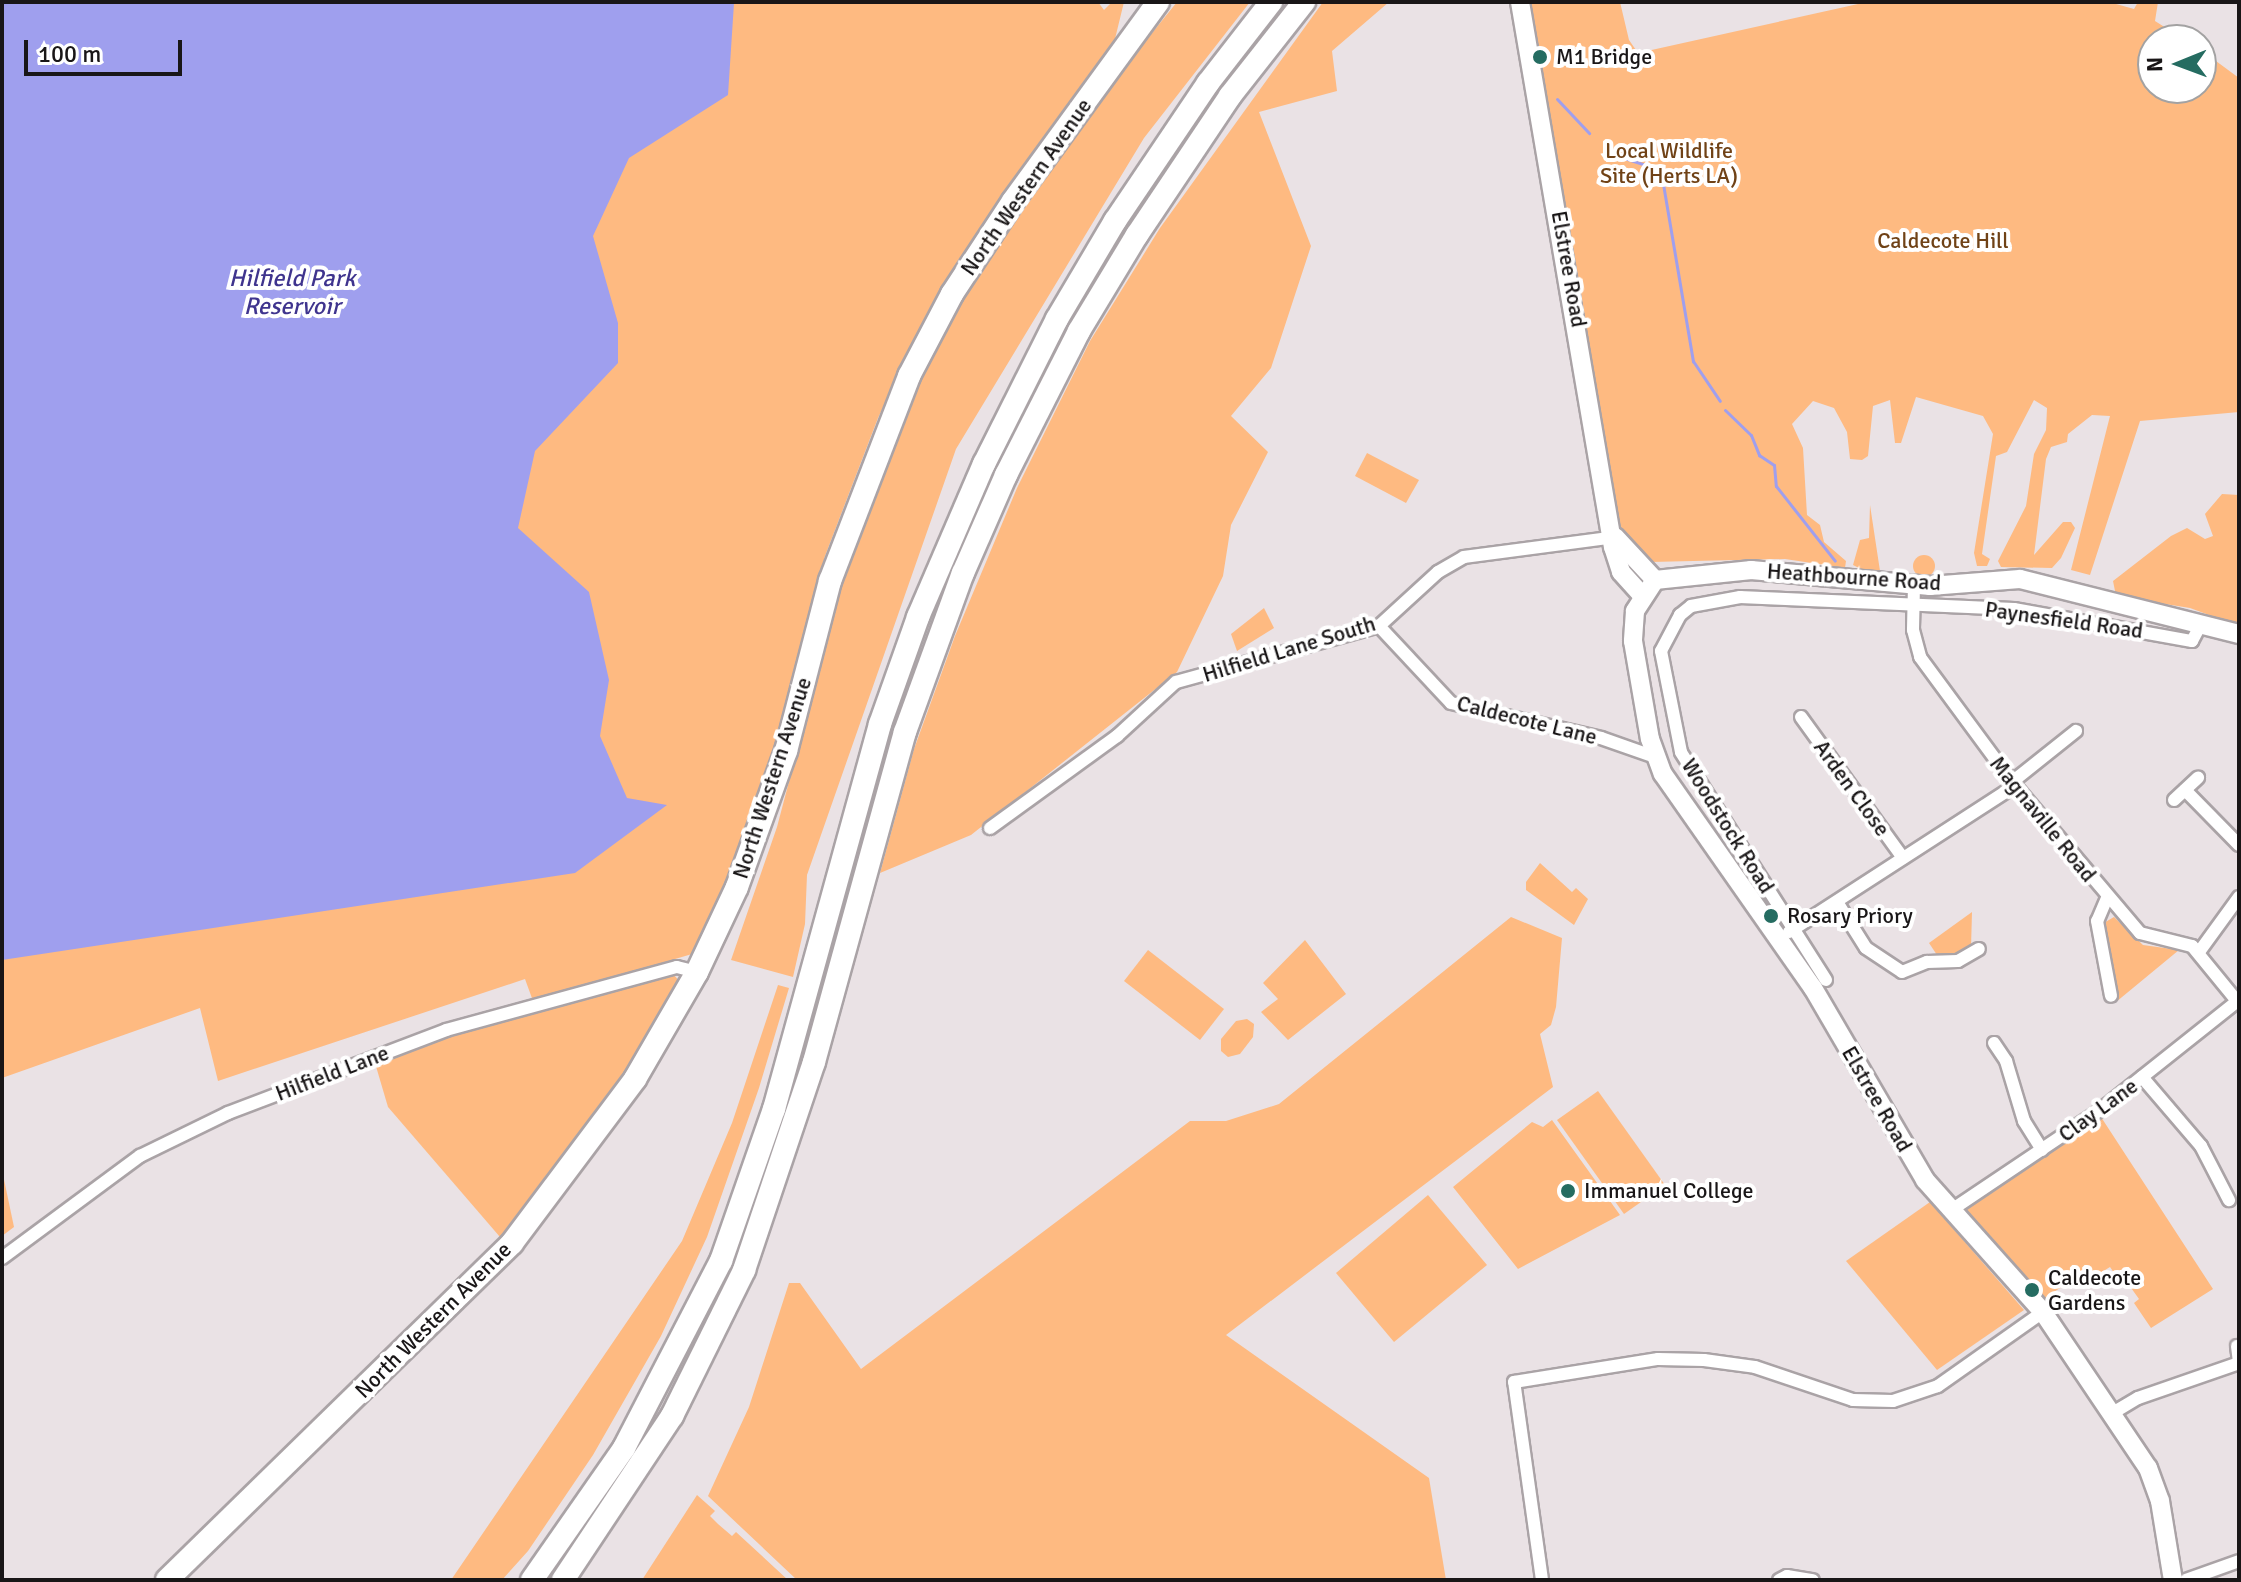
<!DOCTYPE html>
<style>
body{margin:0}
#map{position:relative;width:2241px;height:1582px;overflow:hidden;background:#eae2e5;font-family:Signika,sans-serif}
div>[style]{position:absolute}
[style*='--x']{left:calc(var(--x)*1px);top:calc(var(--y)*1px);width:calc(var(--w)*1px);rotate:calc(var(--a)*1deg)}
.green>*{inset:0;background:#feba81}
.round{border-radius:50%}
.water>*{inset:0;background:#9f9fee}
.stream>*{height:3px;margin:-1.5px;padding:0 1.5px;transform-origin:1.5px;border-radius:1.5px;background:#9f9fee}
.roads{filter:drop-shadow(2px 0 #aaa3a6) drop-shadow(-2px 0 #aaa3a6) drop-shadow(0 2px #aaa3a6) drop-shadow(0 -2px #aaa3a6)}
.street>*{height:12px;margin:-6px;padding:0 6px;transform-origin:6px;border-radius:6px;background:#fff}
.primary>*{height:18px;margin:-9px;padding:0 9px;transform-origin:9px;border-radius:9px;background:#fff}
.highway>*{height:22px;margin:-11px;padding:0 11px;transform-origin:11px;border-radius:11px;background:#fff}
.dots>*{width:22px;height:22px;translate:-50% -50%;box-sizing:border-box;border:4px solid #fff;border-radius:50%}
span{translate:-50% -50%;white-space:nowrap;text-align:center;line-height:1.15;-webkit-text-stroke:8px #fff;paint-order:stroke}
.poi-label{font-size:22px;color:#191617}
.left{translate:0 -50%;text-align:left}
.park-label{font-size:22px;color:#704216}
.street-label{font-size:22px;color:#191617}
.water-label{font-size:24px;color:#3f348e;font-style:italic}
.frame{position:absolute;inset:0;border:4px solid #191617;pointer-events:none}
.north{position:absolute;left:2137px;top:24px;width:80px;height:80px;box-sizing:border-box;background:#fff;border:2px solid #a3a2a2;border-radius:50%;rotate:269deg;font-size:22px;font-weight:700;line-height:32px;text-align:center;color:#191617}
.north::after{content:'';display:block;margin:auto;width:28px;height:36px;background:#256c61;clip-path:polygon(50% 0,100% 100%,50% 72%,0 100%)}
.scale{position:absolute;left:24px;top:40px;width:158px;height:36px;box-sizing:border-box;border:4px solid #191617;border-top:0;padding-left:10px;font-size:24px;line-height:28px;white-space:nowrap;color:#191617;-webkit-text-stroke:6px #fff;paint-order:stroke}
</style>
<div id="map">
<div class="green">
<div style="clip-path:polygon(2px 2px,1098px 2px,1104px 10px,1112px 2px,1124px 2px,1114px 43px,967px 252px,913px 343px,878px 418px,825px 556px,759px 812px,700px 948px,692px 954px,533px 1001px,525px 979px,218px 1081px,200px 1008px,2px 1078px)"></div>
<div style="clip-path:polygon(1177px 2px,1250px 2px,1144px 138px,956px 449px,807px 875px,805px 924px,793px 977px,731px 960px,777px 827px,863px 502px,899px 413px,978px 266px,1086px 115px)"></div>
<div style="clip-path:polygon(1323px 2px,1389px 2px,1332px 51px,1337px 91px,1259px 112px,1311px 246px,1271px 368px,1231px 416px,1268px 452px,1231px 525px,1223px 576px,1177px 672px,971px 835px,880px 873px,914px 749px,955px 636px,1017px 488px,1090px 341px,1160px 228px)"></div>
<div style="clip-path:polygon(1524px 2px,1620px 2px,1629px 40px,1638px 53px,1867px 2px,2109px 2px,2134px 9px,2138px 2px,2158px 2px,2155px 21px,2185px 40px,2153px 40px,2153px 88px,2201px 88px,2201px 50px,2239px 78px,2239px 412px,2140px 421px,2090px 575px,2071px 570px,2110px 416px,2092px 415px,2068px 434px,2067px 442px,2051px 447px,2046px 459px,2034px 555px,2063px 522px,2071px 522px,2075px 528px,2061px 558px,2052px 568px,2001px 567px,1998px 561px,2026px 506px,2034px 454px,2046px 430px,2047px 408px,2034px 400px,2007px 452px,1996px 456px,1982px 554px,1990px 559px,1987px 566px,1977px 566px,1974px 553px,1993px 434px,1983px 416px,1916px 397px,1901px 443px,1895px 443px,1890px 400px,1873px 406px,1868px 456px,1862px 460px,1850px 459px,1847px 432px,1834px 408px,1813px 401px,1792px 424px,1803px 448px,1807px 515px,1820px 525px,1824px 542px,1846px 561px,1845px 568px,1785px 559px,1650px 562px,1620px 532px)"></div>
<div style="clip-path:polygon(1367px 453px,1419px 480px,1406px 503px,1355px 476px)"></div>
<div style="clip-path:polygon(2222px 494px,2239px 495px,2239px 626px,2190px 608px,2116px 596px,2113px 581px,2171px 536px,2187px 528px,2205px 539px,2213px 536px,2205px 514px)"></div>
<div style="clip-path:polygon(1870px 505px,1880px 571px,1867px 572px,1853px 565px,1860px 540px,1869px 538px)"></div>
<div class="round" style="left:1913px;top:555px;width:22px;height:22px"></div>
<div style="clip-path:polygon(1264px 608px,1274px 628px,1237px 651px,1231px 634px)"></div>
<div style="clip-path:polygon(1540px 863px,1572px 892px,1576px 888px,1588px 899px,1574px 925px,1526px 890px,1526px 882px)"></div>
<div style="clip-path:polygon(1972px 912px,1971px 948px,1957px 958px,1939px 958px,1929px 943px)"></div>
<div style="clip-path:polygon(1511px 917px,1562px 938px,1556px 1007px,1551px 1025px,1540px 1034px,1553px 1087px,1226px 1335px,1429px 1478px,1446px 1580px,797px 1580px,708px 1496px,749px 1407px,789px 1283px,800px 1283px,861px 1369px,1190px 1121px,1226px 1121px,1279px 1104px)"></div>
<div style="clip-path:polygon(2114px 917px,2143px 945px,2179px 950px,2116px 1002px,2102px 924px)"></div>
<div style="clip-path:polygon(1305px 940px,1346px 994px,1288px 1040px,1261px 1012px,1278px 999px,1263px 983px)"></div>
<div style="clip-path:polygon(1148px 950px,1224px 1009px,1200px 1040px,1124px 981px)"></div>
<div style="clip-path:polygon(673px 974px,681px 983px,662px 1024px,535px 1200px,500px 1237px,388px 1107px,375px 1063px,449px 1034px)"></div>
<div style="clip-path:polygon(778px 985px,789px 988px,759px 1088px,707px 1237px,661px 1336px,593px 1455px,528px 1551px,502px 1580px,451px 1580px,682px 1241px,732px 1123px)"></div>
<div style="clip-path:polygon(1247px 1019px,1254px 1024px,1253px 1037px,1240px 1054px,1228px 1057px,1221px 1051px,1221px 1039px,1236px 1021px)"></div>
<div style="clip-path:polygon(1598px 1091px,1665px 1185px,1624px 1214px,1557px 1120px)"></div>
<div style="clip-path:polygon(2101px 1117px,2213px 1289px,2151px 1328px,2134px 1303px,2139px 1299px,2129px 1285px,2124px 1287px,2110px 1267px,2084px 1283px,2080px 1276px,2052px 1293px,2056px 1300px,2047px 1304px,1961px 1211px)"></div>
<div style="clip-path:polygon(1552px 1120px,1620px 1215px,1518px 1269px,1453px 1187px,1532px 1122px,1543px 1127px)"></div>
<div style="clip-path:polygon(2px 1170px,14px 1227px,2px 1236px)"></div>
<div style="clip-path:polygon(1428px 1195px,1487px 1265px,1394px 1342px,1336px 1273px)"></div>
<div style="clip-path:polygon(1930px 1202px,2024px 1310px,1937px 1370px,1846px 1261px)"></div>
<div style="clip-path:polygon(697px 1495px,715px 1511px,710px 1516px,718px 1524px,732px 1536px,736px 1532px,788px 1580px,642px 1580px)"></div>
</div>
<div class="water">
<div style="clip-path:polygon(2px 2px,734px 3px,728px 95px,629px 158px,593px 236px,618px 323px,618px 363px,535px 451px,518px 528px,589px 592px,609px 680px,600px 736px,627px 798px,667px 805px,575px 873px,2px 960px)"></div>
</div>
<div class="stream">
<div style="--x:1557;--y:99;--w:47;--a:46.7"></div>
<div style="--x:1605;--y:145;--w:14;--a:45"></div>
<div style="--x:1615;--y:155;--w:35;--a:18"></div>
<div style="--x:1648;--y:166;--w:18;--a:41"></div>
<div style="--x:1662;--y:178;--w:186;--a:80.4"></div>
<div style="--x:1693;--y:361;--w:48;--a:56"></div>
<div style="--x:1725;--y:410;--w:36;--a:44"></div>
<div style="--x:1751;--y:435;--w:22;--a:68"></div>
<div style="--x:1759;--y:455;--w:18;--a:34"></div>
<div style="--x:1774;--y:465;--w:21;--a:85"></div>
<div style="--x:1776;--y:486;--w:95;--a:51.8"></div>
</div>
<div class="roads">
<div class="street">
<div style="--x:1914;--y:585;--w:45;--a:91.3"></div>
<div style="--x:1913;--y:630;--w:28;--a:75"></div>
<div style="--x:1920;--y:657;--w:155;--a:53.6"></div>
<div style="--x:2012;--y:782;--w:198;--a:49.7"></div>
<div style="--x:2140;--y:933;--w:54;--a:14"></div>
<div style="--x:2192;--y:946;--w:71;--a:50.7"></div>
<div style="--x:1379;--y:626;--w:105;--a:46.9"></div>
<div style="--x:1451;--y:703;--w:154;--a:13.1"></div>
<div style="--x:1601;--y:738;--w:57;--a:19.4"></div>
<div style="--x:1801;--y:717;--w:174;--a:54.1"></div>
<div style="--x:2012;--y:782;--w:82;--a:-38.6"></div>
<div style="--x:2185;--y:790;--w:77;--a:45.5"></div>
<div style="--x:2174;--y:800;--w:33;--a:-43"></div>
<div style="--x:990;--y:828;--w:157;--a:-35.9"></div>
<div style="--x:1117;--y:736;--w:80;--a:-42.5"></div>
<div style="--x:1176;--y:682;--w:211;--a:-15.4"></div>
<div style="--x:1379;--y:626;--w:80;--a:-42.5"></div>
<div style="--x:1438;--y:572;--w:30;--a:-30"></div>
<div style="--x:1464;--y:557;--w:152;--a:-7.5"></div>
<div style="--x:2107;--y:898;--w:25;--a:113"></div>
<div style="--x:2097;--y:921;--w:76;--a:79.4"></div>
<div style="--x:1837;--y:902;--w:54;--a:57.8"></div>
<div style="--x:1866;--y:948;--w:43;--a:33.7"></div>
<div style="--x:1902;--y:972;--w:27;--a:-22"></div>
<div style="--x:1927;--y:962;--w:31;--a:-2"></div>
<div style="--x:1958;--y:961;--w:24;--a:-30"></div>
<div style="--x:1789;--y:932;--w:269;--a:-32.9"></div>
<div style="--x:2199;--y:952;--w:68;--a:-54"></div>
<div style="--x:1826;--y:980;--w:270;--a:-122.5"></div>
<div style="--x:1681;--y:752;--w:103;--a:-101.2"></div>
<div style="--x:1661;--y:651;--w:41;--a:-62.2"></div>
<div style="--x:1680;--y:615;--w:14;--a:-39"></div>
<div style="--x:1691;--y:606;--w:50;--a:-10.4"></div>
<div style="--x:1740;--y:597;--w:274;--a:2.5"></div>
<div style="--x:2014;--y:609;--w:181;--a:10.2"></div>
<div style="--x:2192;--y:641;--w:21;--a:-62"></div>
<div style="--x:1994;--y:1043;--w:22;--a:56"></div>
<div style="--x:2006;--y:1061;--w:63;--a:73.3"></div>
<div style="--x:2024;--y:1121;--w:34;--a:58"></div>
<div style="--x:2142;--y:1077;--w:91;--a:49.5"></div>
<div style="--x:2201;--y:1146;--w:61;--a:62.6"></div>
<div style="--x:1950;--y:1211;--w:184;--a:-33.9"></div>
<div style="--x:2103;--y:1108;--w:174;--a:-38.5"></div>
<div style="--x:2;--y:1258;--w:172;--a:-36.5"></div>
<div style="--x:140;--y:1156;--w:98;--a:-26"></div>
<div style="--x:228;--y:1113;--w:233;--a:-20.8"></div>
<div style="--x:446;--y:1030;--w:239;--a:-15.3"></div>
<div style="--x:677;--y:967;--w:21;--a:14"></div>
<div style="--x:2237;--y:1346;--w:16;--a:83"></div>
<div style="--x:2111;--y:1414;--w:31;--a:-31"></div>
<div style="--x:2138;--y:1398;--w:107;--a:-19.1"></div>
<div style="--x:1542;--y:1580;--w:200;--a:-98"></div>
<div style="--x:1514;--y:1382;--w:146;--a:-9.1"></div>
<div style="--x:1658;--y:1359;--w:46;--a:1.2"></div>
<div style="--x:1704;--y:1360;--w:51;--a:7.8"></div>
<div style="--x:1755;--y:1367;--w:103;--a:18.6"></div>
<div style="--x:1853;--y:1400;--w:40;--a:1.4"></div>
<div style="--x:1893;--y:1401;--w:47;--a:-18.4"></div>
<div style="--x:1938;--y:1386;--w:128;--a:-35.2"></div>
<div style="--x:1779;--y:1580;--w:9;--a:-27"></div>
<div style="--x:1787;--y:1576;--w:26;--a:9"></div>
<div style="--x:2186;--y:1580;--w:56;--a:-19.7"></div>
</div>
<div class="primary">
<div style="--x:1520;--y:2;--w:553;--a:80.32"></div>
<div style="--x:1613;--y:547;--w:26;--a:72"></div>
<div style="--x:1621;--y:572;--w:30;--a:48"></div>
<div style="--x:1615;--y:537;--w:59;--a:47.1"></div>
<div style="--x:1655;--y:580;--w:37;--a:123"></div>
<div style="--x:1635;--y:611;--w:30;--a:94"></div>
<div style="--x:1633;--y:641;--w:99;--a:80.2"></div>
<div style="--x:1650;--y:739;--w:37;--a:70"></div>
<div style="--x:1663;--y:774;--w:261;--a:55"></div>
<div style="--x:1813;--y:988;--w:222;--a:59.7"></div>
<div style="--x:1925;--y:1180;--w:177;--a:48.2"></div>
<div style="--x:2043;--y:1312;--w:188;--a:56.1"></div>
<div style="--x:2148;--y:1468;--w:35;--a:70"></div>
<div style="--x:2160;--y:1501;--w:80;--a:80.7"></div>
<div style="--x:1655;--y:580;--w:97;--a:-5.9"></div>
<div style="--x:1751;--y:570;--w:180;--a:5.1"></div>
<div style="--x:1930;--y:586;--w:90;--a:-4.4"></div>
<div style="--x:2020;--y:579;--w:226;--a:14.1"></div>
</div>
<div class="highway">
<div style="--x:167;--y:1580;--w:482;--a:-44.3"></div>
<div style="--x:512;--y:1243;--w:205;--a:-53.1"></div>
<div style="--x:635;--y:1079;--w:124;--a:-59.9"></div>
<div style="--x:697;--y:972;--w:94;--a:-64.8"></div>
<div style="--x:737;--y:887;--w:145;--a:-70.2"></div>
<div style="--x:786;--y:751;--w:176;--a:-75.5"></div>
<div style="--x:830;--y:581;--w:220;--a:-68.9"></div>
<div style="--x:909;--y:376;--w:93;--a:-62.3"></div>
<div style="--x:952;--y:294;--w:111;--a:-56.7"></div>
<div style="--x:1013;--y:201;--w:246;--a:-53.9"></div>
<div style="--x:532;--y:1580;--w:161;--a:-55.1"></div>
<div style="--x:624;--y:1448;--w:211;--a:-62.6"></div>
<div style="--x:721;--y:1261;--w:161;--a:-70.8"></div>
<div style="--x:774;--y:1109;--w:399;--a:-74.6"></div>
<div style="--x:880;--y:724;--w:114;--a:-70.4"></div>
<div style="--x:918;--y:617;--w:167;--a:-66.7"></div>
<div style="--x:984;--y:464;--w:162;--a:-63.3"></div>
<div style="--x:1057;--y:319;--w:114;--a:-59.4"></div>
<div style="--x:1115;--y:221;--w:166;--a:-56"></div>
<div style="--x:1208;--y:83;--w:103;--a:-52.1"></div>
<div style="--x:563;--y:1580;--w:197;--a:-56.4"></div>
<div style="--x:672;--y:1416;--w:163;--a:-63.7"></div>
<div style="--x:744;--y:1270;--w:219;--a:-71.4"></div>
<div style="--x:814;--y:1062;--w:342;--a:-74.6"></div>
<div style="--x:905;--y:732;--w:169;--a:-70"></div>
<div style="--x:963;--y:573;--w:107;--a:-66.3"></div>
<div style="--x:1006;--y:475;--w:161;--a:-63.1"></div>
<div style="--x:1079;--y:331;--w:112;--a:-58.9"></div>
<div style="--x:1137;--y:235;--w:167;--a:-56.2"></div>
<div style="--x:1230;--y:96;--w:120;--a:-51.8"></div>
</div>
</div>
<div class="dots">
<div style="left:1540px;top:57px;background:#256c61"></div>
<div style="left:1771px;top:916px;background:#256c61"></div>
<div style="left:1568px;top:1191px;background:#256c61"></div>
<div style="left:2032px;top:1290px;background:#256c61"></div>
</div>
<div class="poi-label">
<span class="left" style="left:1556px;top:57px">M1 Bridge</span>
<span class="left" style="left:1787px;top:916px">Rosary Priory</span>
<span class="left" style="left:1584px;top:1191px">Immanuel College</span>
<span class="left" style="left:2048px;top:1290px">Caldecote<br>Gardens</span>
</div>
<div class="park-label">
<span style="left:1669px;top:163px">Local Wildlife<br>Site (Herts LA)</span>
<span style="left:1943px;top:241px">Caldecote Hill</span>
</div>
<div class="street-label">
<span style="left:1026px;top:187px;rotate:-55deg">North Western Avenue</span>
<span style="left:1569px;top:269px;rotate:80deg">Elstree Road</span>
<span style="left:1854px;top:577px;rotate:4deg">Heathbourne Road</span>
<span style="left:2064px;top:620px;rotate:8deg">Paynesfield Road</span>
<span style="left:1289px;top:649px;rotate:-17deg">Hilfield Lane South</span>
<span style="left:1527px;top:720px;rotate:14deg">Caldecote Lane</span>
<span style="left:772px;top:778px;rotate:-72deg">North Western Avenue</span>
<span style="left:1852px;top:788px;rotate:54deg">Arden Close</span>
<span style="left:2043px;top:819px;rotate:51deg">Magnaville Road</span>
<span style="left:1728px;top:826px;rotate:58deg">Woodstock Road</span>
<span style="left:332px;top:1073px;rotate:-21deg">Hilfield Lane</span>
<span style="left:1877px;top:1099px;rotate:60deg">Elstree Road</span>
<span style="left:2098px;top:1110px;rotate:-36deg">Clay Lane</span>
<span style="left:433px;top:1320px;rotate:-45deg">North Western Avenue</span>
</div>
<div class="water-label">
<span style="left:292px;top:293px">Hilfield Park<br>Reservoir</span>
</div>
<div class="frame"></div>
<div class="north">N</div>
<div class="scale">100 m</div>
</div>
